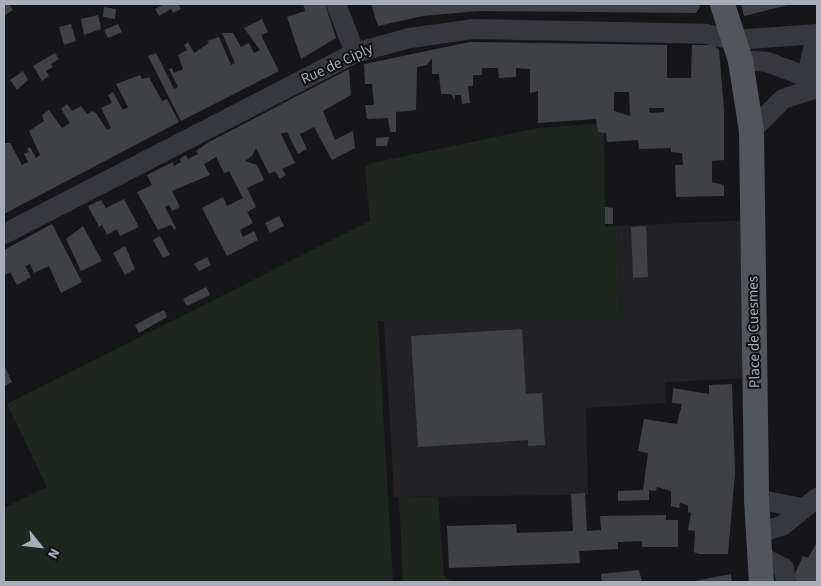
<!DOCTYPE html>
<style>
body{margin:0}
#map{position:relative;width:821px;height:586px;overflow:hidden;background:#161618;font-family:"Source Sans 3",sans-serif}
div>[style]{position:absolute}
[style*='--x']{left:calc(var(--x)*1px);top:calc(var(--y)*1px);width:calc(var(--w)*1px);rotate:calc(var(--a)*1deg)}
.built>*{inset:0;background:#222225}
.green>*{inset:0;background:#1e261f}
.building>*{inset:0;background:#404145}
.minor>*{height:20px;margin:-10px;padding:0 10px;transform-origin:10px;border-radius:10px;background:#37383d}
.major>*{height:25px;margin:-12.5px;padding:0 12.5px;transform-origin:12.5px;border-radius:12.5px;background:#53555c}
span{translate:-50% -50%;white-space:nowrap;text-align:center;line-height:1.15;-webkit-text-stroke:4px #111113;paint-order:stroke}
.street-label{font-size:15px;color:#a8adb8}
.frame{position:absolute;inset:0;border:5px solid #a8adb8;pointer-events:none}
.north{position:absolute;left:15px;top:521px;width:50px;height:50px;-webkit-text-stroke:4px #111113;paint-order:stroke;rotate:119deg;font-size:14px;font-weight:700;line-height:20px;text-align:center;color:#a8adb8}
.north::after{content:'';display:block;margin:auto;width:18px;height:22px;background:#a8adb8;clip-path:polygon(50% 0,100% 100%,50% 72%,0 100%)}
</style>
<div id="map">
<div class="built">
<div style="clip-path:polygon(752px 220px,755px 378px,665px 382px,666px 403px,586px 408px,588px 495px,394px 497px,384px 321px,621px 321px,618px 226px)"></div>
</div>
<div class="green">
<div style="clip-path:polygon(604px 123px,605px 227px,618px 226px,621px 321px,378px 321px,393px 582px,4px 582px,4px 508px,47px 487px,7px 404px,370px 221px,365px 167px,372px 163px,538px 128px)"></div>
<div style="clip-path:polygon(399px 497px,438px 497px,444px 576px,452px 582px,403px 582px)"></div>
</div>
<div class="building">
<div style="clip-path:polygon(4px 4px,9px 4px,13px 10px,5px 15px)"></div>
<div style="clip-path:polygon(164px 4px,178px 4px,181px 9px,173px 13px,171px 9px,159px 16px,155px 9px)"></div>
<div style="clip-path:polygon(303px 4px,325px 4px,336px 38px,301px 59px,287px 17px,305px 11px)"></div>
<div style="clip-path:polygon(371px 4px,699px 4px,700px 7px,696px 13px,478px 11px,423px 16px,378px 26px)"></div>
<div style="clip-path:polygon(741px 4px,792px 4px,744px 16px)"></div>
<div style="clip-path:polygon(104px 7px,116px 9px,115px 19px,103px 17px)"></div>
<div style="clip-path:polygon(98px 15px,101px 29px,84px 35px,81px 19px)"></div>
<div style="clip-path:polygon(262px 19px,268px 32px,261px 35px,279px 71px,181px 121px,148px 56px,156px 53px,174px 89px,178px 87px,169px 69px,172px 68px,174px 73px,183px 69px,178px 55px,187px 50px,184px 45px,188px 42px,194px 53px,209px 43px,207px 41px,219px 37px,231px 65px,235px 63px,222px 33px,233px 33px,241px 47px,249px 43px,254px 53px,260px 50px,244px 28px)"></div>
<div style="clip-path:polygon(71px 24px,76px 41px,64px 45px,59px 27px)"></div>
<div style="clip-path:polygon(118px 24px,122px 32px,108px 38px,104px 30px)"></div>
<div style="clip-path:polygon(evenodd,470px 42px,667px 45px,667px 78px,691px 78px,692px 45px,714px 45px,719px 50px,724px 109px,724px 160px,712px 161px,712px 182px,724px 185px,724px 196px,676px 197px,675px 165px,683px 165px,682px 153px,671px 152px,671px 148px,639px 149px,638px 140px,607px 142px,606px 133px,598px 132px,596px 119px,538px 123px,538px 91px,530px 93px,530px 69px,516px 68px,516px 77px,499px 78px,498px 68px,482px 68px,482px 75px,473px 75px,473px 86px,468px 86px,470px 103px,462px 104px,461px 95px,455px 95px,455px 100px,451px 94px,441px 94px,439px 74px,432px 74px,432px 58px,427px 65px,417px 67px,416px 110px,396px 112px,396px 132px,390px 132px,388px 118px,367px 119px,365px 105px,374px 105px,372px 84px,365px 84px,364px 64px,470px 42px,614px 92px,629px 92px,630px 116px,614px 111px,614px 92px,470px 42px,649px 108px,664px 108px,664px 112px,650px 113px,649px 108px)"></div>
<div style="clip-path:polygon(55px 53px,59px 59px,51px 64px,53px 67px,46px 71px,49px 76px,42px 81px,33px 66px)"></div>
<div style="clip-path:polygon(349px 69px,351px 95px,323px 111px,335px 140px,353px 131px,355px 148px,332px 160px,314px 127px,300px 134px,307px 149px,298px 154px,287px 132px,281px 134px,295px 163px,282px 169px,286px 175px,280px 179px,275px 171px,269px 174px,256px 148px,252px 156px,245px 161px,257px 165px,264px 180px,247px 188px,256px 207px,247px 212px,253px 223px,240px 230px,243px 237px,254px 231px,258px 240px,227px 256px,202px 208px,223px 197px,227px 206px,243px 198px,229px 171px,224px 173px,216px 157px,204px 164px,210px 175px,172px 191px,180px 207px,172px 211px,169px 205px,165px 207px,176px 228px,174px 230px,171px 225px,158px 230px,137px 192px,152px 185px,147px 175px,173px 162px,174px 166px,181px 162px,180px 159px,186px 155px,188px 159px,198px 154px,196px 151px,209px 142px)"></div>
<div style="clip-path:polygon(23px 71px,28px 80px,17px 90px,10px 80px)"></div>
<div style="clip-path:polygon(140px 75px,142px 79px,149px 77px,162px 101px,167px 99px,179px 122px,4px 214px,4px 143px,10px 143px,22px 165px,28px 162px,24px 154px,29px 152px,27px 149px,30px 147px,36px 158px,40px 155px,29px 131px,44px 121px,42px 115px,49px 110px,62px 128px,70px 123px,61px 109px,67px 104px,72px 111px,81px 106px,87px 114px,92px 111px,96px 113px,107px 130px,111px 128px,101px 108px,112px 103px,108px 95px,113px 92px,123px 110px,128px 107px,116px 84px)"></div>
<div style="clip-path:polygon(389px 137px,387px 146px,376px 146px,376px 138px)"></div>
<div style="clip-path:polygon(124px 199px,139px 227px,120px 236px,117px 229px,107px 235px,102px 225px,99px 227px,88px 206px,101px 200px,106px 208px)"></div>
<div style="clip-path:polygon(605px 207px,613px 208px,613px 224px,605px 224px)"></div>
<div style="clip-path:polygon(279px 216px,284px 226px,270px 233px,265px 223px)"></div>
<div style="clip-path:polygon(52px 224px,82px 282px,61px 293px,49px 266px,34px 273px,30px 264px,25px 266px,31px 277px,17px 285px,10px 272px,4px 276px,4px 250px)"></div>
<div style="clip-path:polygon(83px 226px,102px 261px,81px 271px,66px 239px)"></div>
<div style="clip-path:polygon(646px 226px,648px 277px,633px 278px,631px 227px)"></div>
<div style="clip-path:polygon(160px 236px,170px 255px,163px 258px,153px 240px)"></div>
<div style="clip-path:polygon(125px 246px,135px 269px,125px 275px,113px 253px)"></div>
<div style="clip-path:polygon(207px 257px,211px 265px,199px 271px,194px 264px)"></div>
<div style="clip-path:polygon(206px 287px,210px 295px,187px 306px,183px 299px)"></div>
<div style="clip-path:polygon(164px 310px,167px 317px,139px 333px,135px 325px,159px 312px,162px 317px,160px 312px)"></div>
<div style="clip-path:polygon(522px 329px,526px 394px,542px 393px,545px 445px,528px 446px,528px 440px,418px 447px,411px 336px)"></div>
<div style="clip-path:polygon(4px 365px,12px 382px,5px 386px,4px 383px)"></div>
<div style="clip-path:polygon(732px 384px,735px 473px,728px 554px,699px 554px,694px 552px,695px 531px,688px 530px,691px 513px,688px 512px,688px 505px,680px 503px,679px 508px,671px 506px,671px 491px,657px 487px,656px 491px,649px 490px,649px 500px,618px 501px,618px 491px,643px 490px,648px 453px,638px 451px,644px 419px,677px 424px,682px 404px,672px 403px,673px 388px,709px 394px,709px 385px)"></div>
<div style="clip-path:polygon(585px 493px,587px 531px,601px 530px,600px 516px,666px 515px,666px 520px,678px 520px,678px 547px,642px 547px,642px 541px,618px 542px,618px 549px,579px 551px,580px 563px,449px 568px,447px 526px,516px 524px,517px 533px,573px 531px,571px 494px)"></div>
<div style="clip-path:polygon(817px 542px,817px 582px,797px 582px,794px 576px,803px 556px,808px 558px)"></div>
<div style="clip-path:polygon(639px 570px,642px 582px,602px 582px,601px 574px)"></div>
<div style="clip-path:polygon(731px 574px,732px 582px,695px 582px,695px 581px)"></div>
</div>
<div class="minor">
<div style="--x:336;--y:4;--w:53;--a:68.8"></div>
<div style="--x:740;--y:60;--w:27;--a:4"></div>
<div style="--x:767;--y:62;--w:49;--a:20.3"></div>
<div style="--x:751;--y:131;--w:45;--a:-45"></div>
<div style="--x:783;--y:99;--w:36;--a:-18"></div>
<div style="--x:4;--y:234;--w:395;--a:-27.3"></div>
<div style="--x:355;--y:53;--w:57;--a:-15.3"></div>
<div style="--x:410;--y:38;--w:65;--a:-8"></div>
<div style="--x:474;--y:29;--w:232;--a:1.2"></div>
<div style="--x:706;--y:34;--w:29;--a:12"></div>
<div style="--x:734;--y:40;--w:83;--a:-4.1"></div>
<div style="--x:817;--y:34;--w:34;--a:104"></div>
<div style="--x:809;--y:67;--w:21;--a:67"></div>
<div style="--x:756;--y:499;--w:47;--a:11.1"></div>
<div style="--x:757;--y:533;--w:26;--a:-16"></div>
<div style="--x:782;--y:526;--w:45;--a:-38.7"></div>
<div style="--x:758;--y:555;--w:29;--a:27"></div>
<div style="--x:784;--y:568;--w:14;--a:82"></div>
</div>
<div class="major">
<div style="--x:722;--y:4;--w:59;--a:72.2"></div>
<div style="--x:740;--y:60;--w:72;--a:81.2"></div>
<div style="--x:751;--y:131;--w:368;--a:89.2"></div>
<div style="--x:756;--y:499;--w:83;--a:86.6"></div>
</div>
<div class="street-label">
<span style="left:337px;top:64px;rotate:-25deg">Rue de Ciply</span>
<span style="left:754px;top:332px;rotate:-91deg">Place de Cuesmes</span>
</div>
<div class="frame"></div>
<div class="north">N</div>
</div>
